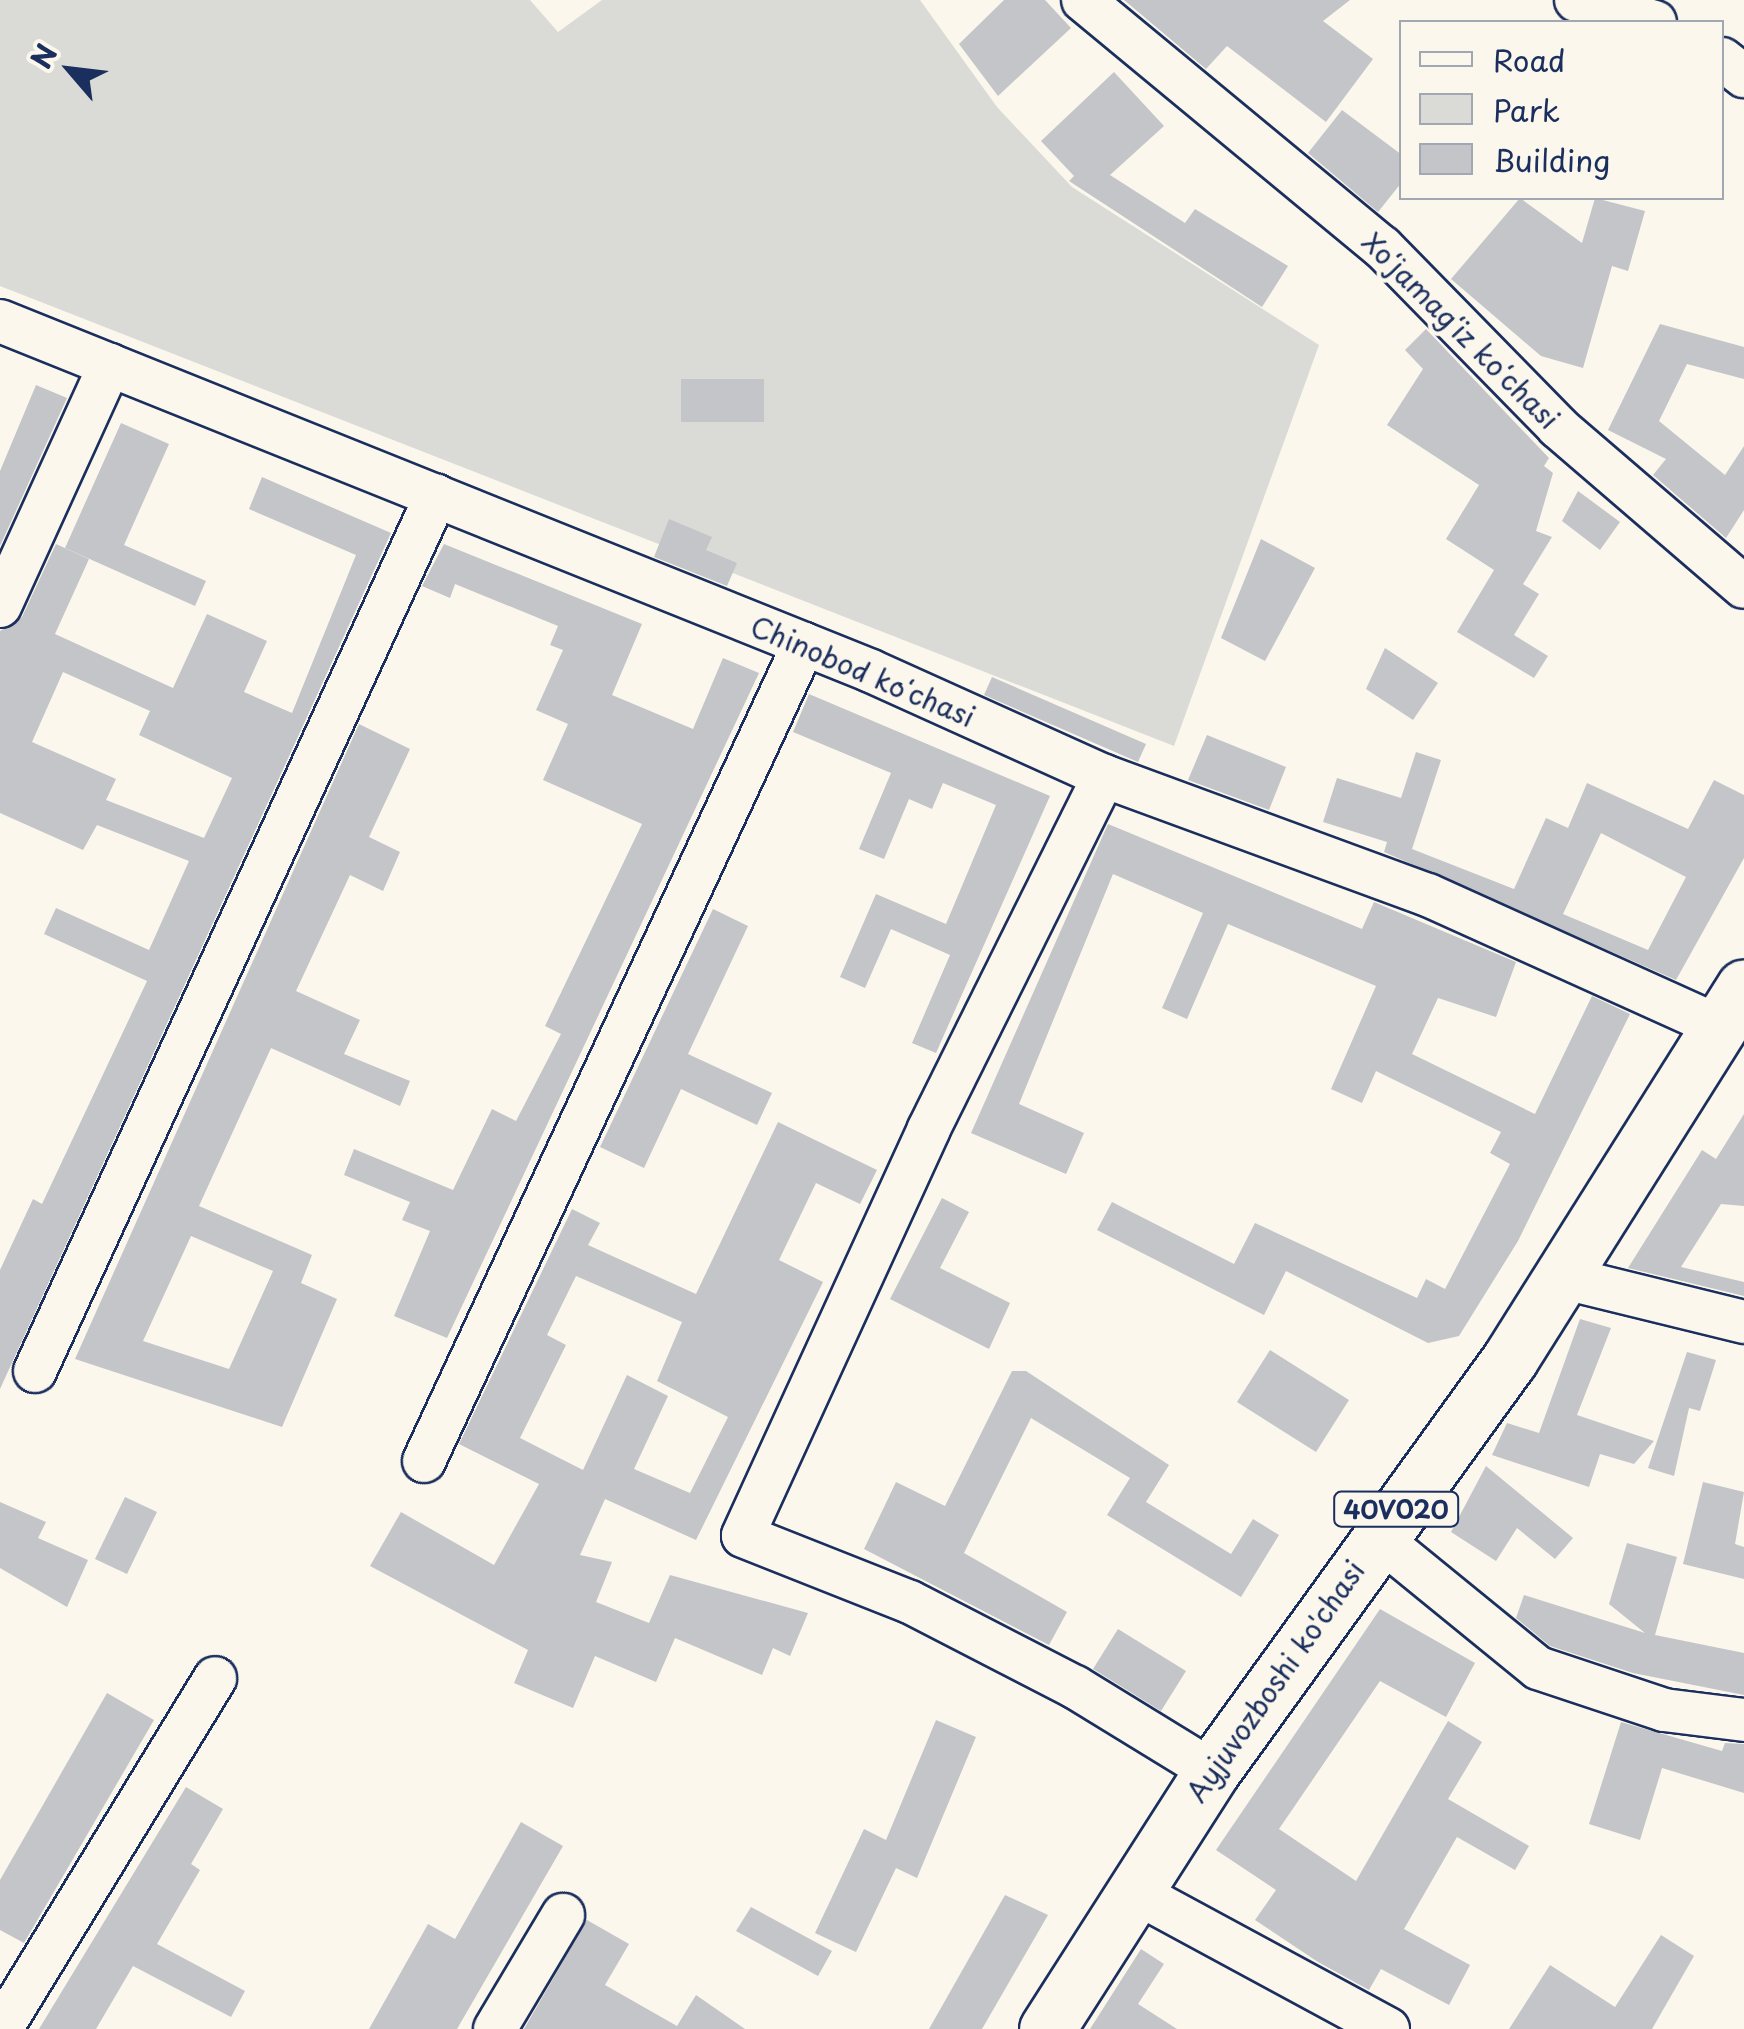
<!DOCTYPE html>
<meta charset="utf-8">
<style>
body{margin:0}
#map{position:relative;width:1744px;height:2029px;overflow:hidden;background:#fbf7ec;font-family:"Playpen Sans",sans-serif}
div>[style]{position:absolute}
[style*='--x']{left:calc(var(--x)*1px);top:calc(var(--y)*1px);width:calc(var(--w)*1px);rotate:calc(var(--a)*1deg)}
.green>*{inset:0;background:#dadad7}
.building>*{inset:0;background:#c3c5c9}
.roads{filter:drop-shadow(2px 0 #1b2f5e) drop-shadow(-2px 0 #1b2f5e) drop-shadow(0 2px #1b2f5e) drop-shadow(0 -2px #1b2f5e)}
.minor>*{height:42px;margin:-21px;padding:0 21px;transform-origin:21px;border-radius:21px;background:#fbf7ec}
.major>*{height:55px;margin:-27.5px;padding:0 27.5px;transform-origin:27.5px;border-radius:27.5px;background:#fbf7ec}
span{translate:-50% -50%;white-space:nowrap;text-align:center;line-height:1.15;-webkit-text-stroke:9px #fbf7ec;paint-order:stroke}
.shield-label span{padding:2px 8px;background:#fbf7ec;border:2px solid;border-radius:8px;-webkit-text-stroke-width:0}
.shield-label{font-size:25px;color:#1b2f5e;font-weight:700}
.street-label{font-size:28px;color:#1b2f5e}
.legend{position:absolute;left:1399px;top:20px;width:325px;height:180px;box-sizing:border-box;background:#fbf7ec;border:2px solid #a1a7b3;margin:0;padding:12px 18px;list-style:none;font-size:30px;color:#1b2f5e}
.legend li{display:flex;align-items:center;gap:20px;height:50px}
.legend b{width:50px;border:2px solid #a1a7b3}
.north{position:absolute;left:20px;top:20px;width:100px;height:100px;-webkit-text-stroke:8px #fbf7ec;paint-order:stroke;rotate:298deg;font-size:28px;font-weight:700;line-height:40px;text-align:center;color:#1b2f5e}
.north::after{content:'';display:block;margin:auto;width:35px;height:45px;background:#1b2f5e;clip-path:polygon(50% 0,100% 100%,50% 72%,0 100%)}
</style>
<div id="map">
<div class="green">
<div style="clip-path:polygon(0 0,530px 0,558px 32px,602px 0,920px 0,997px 107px,1072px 187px,1319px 345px,1174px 746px,0 286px)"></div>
</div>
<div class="building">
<div style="clip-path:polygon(1004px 0,1045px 0,1071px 28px,998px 96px,959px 44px)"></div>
<div style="clip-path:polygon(1124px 0,1350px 0,1323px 21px,1373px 59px,1326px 122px,1227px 46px,1206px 69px)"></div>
<div style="clip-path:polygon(1114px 72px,1164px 126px,1110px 175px,1185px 223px,1195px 209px,1288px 266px,1262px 307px,1069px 181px,1074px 176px,1041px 141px)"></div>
<div style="clip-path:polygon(1342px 110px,1402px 155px,1402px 182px,1378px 212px,1308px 153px)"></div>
<div style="clip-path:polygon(1520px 198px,1582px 243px,1595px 198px,1645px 211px,1628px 271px,1612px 266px,1583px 368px,1541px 356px,1451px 279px)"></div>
<div style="clip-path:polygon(1660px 324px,1744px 347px,1744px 379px,1687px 364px,1659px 421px,1725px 475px,1744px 446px,1744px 510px,1726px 538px,1653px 475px,1666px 459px,1608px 430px)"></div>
<div style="clip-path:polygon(1426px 329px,1549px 458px,1544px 466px,1553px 473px,1536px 531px,1552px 537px,1523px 584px,1539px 594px,1514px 635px,1548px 656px,1534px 678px,1457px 632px,1494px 570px,1446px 539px,1479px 485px,1387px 425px,1423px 369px,1405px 350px)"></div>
<div style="clip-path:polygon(681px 379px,764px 379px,764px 422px,681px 422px)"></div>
<div style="clip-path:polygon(36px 385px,67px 398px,0 546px,0 471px)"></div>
<div style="clip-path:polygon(121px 423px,169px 444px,124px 545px,206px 581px,195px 606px,65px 548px)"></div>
<div style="clip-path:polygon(evenodd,262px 477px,391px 533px,0 1389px,0 1270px,33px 1199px,42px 1204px,147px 981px,44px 934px,56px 908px,149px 950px,189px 861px,97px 825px,83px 850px,0 813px,0 631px,22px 617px,56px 544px,89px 559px,55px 634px,173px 688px,207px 614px,267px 641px,244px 692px,292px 713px,356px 555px,249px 509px,262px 477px,63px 672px,150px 711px,139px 735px,232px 778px,204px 838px,106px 800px,116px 779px,32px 742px,63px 672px)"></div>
<div style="clip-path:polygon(1578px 491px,1620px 522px,1600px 550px,1562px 521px)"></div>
<div style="clip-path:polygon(669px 519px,712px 537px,706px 550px,737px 563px,727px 586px,654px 557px)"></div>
<div style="clip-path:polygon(1261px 539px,1315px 568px,1265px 661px,1221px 638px)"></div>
<div style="clip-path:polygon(444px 544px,642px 624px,612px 695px,693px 729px,723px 658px,759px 673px,447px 1338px,394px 1316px,430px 1231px,402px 1220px,410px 1202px,344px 1175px,354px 1149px,453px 1190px,492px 1109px,516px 1121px,561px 1034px,545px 1026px,642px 824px,543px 780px,568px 724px,536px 710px,563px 650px,550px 645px,558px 626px,455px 584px,450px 598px,422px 586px)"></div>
<div style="clip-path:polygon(1385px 648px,1438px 683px,1413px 720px,1366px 689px)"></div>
<div style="clip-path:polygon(992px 677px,1146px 744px,1138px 762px,984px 695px)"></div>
<div style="clip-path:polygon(809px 694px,1050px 796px,936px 1053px,912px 1043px,950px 955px,891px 929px,865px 988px,840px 977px,876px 894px,946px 924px,996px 805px,943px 783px,932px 809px,909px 799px,884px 859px,859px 849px,891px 773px,793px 732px)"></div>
<div style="clip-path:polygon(evenodd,359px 724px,410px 749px,369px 837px,400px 852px,383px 891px,350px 875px,296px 991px,360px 1020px,344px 1054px,410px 1081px,400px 1106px,271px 1048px,199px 1206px,312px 1255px,301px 1283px,337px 1299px,282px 1427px,75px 1359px,359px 724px,191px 1236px,273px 1271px,229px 1369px,143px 1341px,191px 1236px)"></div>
<div style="clip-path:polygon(1207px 735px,1286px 767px,1269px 810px,1188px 780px)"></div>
<div style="clip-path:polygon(evenodd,1416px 752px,1441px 760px,1412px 849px,1514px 889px,1546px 818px,1568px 828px,1587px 783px,1688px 829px,1714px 780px,1744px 795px,1744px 858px,1676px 980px,1384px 852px,1387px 842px,1323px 822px,1337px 778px,1401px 798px,1416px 752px,1601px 833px,1686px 877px,1648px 950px,1563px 914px,1601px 833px)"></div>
<div style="clip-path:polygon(1108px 824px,1362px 929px,1374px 902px,1516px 962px,1496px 1017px,1438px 998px,1412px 1054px,1535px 1114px,1592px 996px,1630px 1014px,1518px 1241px,1459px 1336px,1428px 1343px,1286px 1271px,1264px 1315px,1097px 1230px,1112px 1202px,1234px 1264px,1255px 1223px,1417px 1298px,1426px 1279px,1445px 1289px,1510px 1164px,1490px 1153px,1501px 1132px,1376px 1071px,1362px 1103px,1331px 1089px,1376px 986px,1228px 924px,1187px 1019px,1162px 1008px,1203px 913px,1113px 874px,1019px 1104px,1084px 1133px,1066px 1174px,971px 1133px)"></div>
<div style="clip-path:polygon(713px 909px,748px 926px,688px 1054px,772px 1093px,757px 1125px,681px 1089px,644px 1168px,600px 1147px)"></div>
<div style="clip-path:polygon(1744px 1114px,1744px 1206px,1721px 1204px,1681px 1267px,1744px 1282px,1744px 1296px,1628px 1268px,1702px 1150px,1716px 1159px)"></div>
<div style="clip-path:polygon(evenodd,778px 1122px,877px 1170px,860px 1204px,816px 1183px,779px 1260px,823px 1282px,696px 1540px,605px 1499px,580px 1555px,612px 1562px,596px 1602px,649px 1623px,670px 1575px,808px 1613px,790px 1656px,773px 1648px,762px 1675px,675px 1638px,656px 1682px,595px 1656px,573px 1708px,514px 1683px,528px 1650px,370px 1566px,401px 1512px,494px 1565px,539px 1484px,459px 1444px,572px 1209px,600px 1223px,588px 1245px,696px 1294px,778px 1122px,576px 1276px,682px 1322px,657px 1381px,728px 1417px,690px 1493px,634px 1469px,668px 1396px,627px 1375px,583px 1470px,520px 1438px,566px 1345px,547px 1335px,576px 1276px)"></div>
<div style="clip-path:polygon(942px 1198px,969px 1212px,940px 1268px,1010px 1303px,989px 1349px,890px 1299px)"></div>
<div style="clip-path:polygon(1580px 1319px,1611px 1328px,1577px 1415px,1654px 1441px,1634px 1464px,1600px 1454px,1589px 1487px,1492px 1455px,1507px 1423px,1539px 1433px)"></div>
<div style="clip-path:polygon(1270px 1350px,1349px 1400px,1316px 1452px,1237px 1402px)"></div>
<div style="clip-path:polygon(1687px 1352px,1716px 1360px,1700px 1411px,1689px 1408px,1674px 1476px,1648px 1468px)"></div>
<div style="clip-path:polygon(1012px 1371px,1026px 1371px,1169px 1465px,1146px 1502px,1231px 1554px,1253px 1519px,1279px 1535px,1241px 1597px,1107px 1515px,1130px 1478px,1031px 1418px,964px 1553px,1067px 1612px,1049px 1645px,864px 1549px,896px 1482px,945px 1506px)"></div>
<div style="clip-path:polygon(1486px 1466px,1573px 1538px,1555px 1559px,1517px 1528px,1496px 1561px,1451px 1532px)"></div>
<div style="clip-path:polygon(1703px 1482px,1744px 1492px,1735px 1544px,1744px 1547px,1744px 1579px,1683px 1564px)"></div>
<div style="clip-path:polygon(125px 1497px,157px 1512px,127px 1574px,95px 1559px)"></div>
<div style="clip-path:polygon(0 1502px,46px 1522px,38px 1538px,88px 1560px,67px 1607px,0 1568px)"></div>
<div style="clip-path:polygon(1627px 1543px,1677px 1557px,1655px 1635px,1744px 1653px,1744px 1695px,1633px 1673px,1550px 1646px,1516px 1618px,1524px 1595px,1645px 1633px,1609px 1604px)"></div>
<div style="clip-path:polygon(1380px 1609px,1475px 1663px,1446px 1717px,1380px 1681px,1279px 1829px,1356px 1881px,1448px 1721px,1482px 1742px,1448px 1799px,1529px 1846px,1515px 1870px,1457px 1837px,1404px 1929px,1470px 1965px,1449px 2005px,1381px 1969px,1369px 1990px,1318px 1962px,1255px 1920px,1276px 1890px,1216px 1850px)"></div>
<div style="clip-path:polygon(1118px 1629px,1186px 1671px,1161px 1711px,1093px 1669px)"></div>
<div style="clip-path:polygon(107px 1693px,154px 1720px,24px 1943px,0 1930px,0 1880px)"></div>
<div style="clip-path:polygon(936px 1720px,976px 1737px,917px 1878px,896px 1868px,856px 1952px,815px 1933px,864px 1829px,886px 1840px)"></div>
<div style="clip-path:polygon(1621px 1722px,1722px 1751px,1725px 1743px,1744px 1744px,1744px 1793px,1662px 1768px,1640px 1840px,1589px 1824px)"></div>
<div style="clip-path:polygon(186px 1787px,223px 1809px,191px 1864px,200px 1870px,157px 1944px,245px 1991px,231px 2017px,133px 1966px,96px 2029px,39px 2029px)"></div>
<div style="clip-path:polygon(521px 1822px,563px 1846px,457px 2029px,369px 2029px,428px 1924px,455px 1939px)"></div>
<div style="clip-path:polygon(1005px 1895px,1048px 1915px,982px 2029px,929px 2029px)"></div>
<div style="clip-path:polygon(751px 1907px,832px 1951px,818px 1976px,736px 1931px)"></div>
<div style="clip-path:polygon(587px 1920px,629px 1944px,605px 1985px,677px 2026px,696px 1995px,745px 2029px,524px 2029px)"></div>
<div style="clip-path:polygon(1661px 1935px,1694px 1956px,1652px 2029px,1509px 2029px,1550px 1965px,1615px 2007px)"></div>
<div style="clip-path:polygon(1141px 1949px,1164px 1964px,1138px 2004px,1177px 2029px,1090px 2029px)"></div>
</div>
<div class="roads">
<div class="minor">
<div style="--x:1083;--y:0;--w:388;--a:39.6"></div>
<div style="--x:1382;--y:247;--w:252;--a:45.6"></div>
<div style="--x:1558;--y:427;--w:245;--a:40.7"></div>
<div style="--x:1576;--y:0;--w:82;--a:15.6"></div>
<div style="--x:1722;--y:59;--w:28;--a:38"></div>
<div style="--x:0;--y:321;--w:939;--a:21.89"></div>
<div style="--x:871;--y:671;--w:256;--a:24.3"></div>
<div style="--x:1104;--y:776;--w:345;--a:20.2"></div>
<div style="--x:1428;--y:895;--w:323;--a:24.3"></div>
<div style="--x:0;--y:606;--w:265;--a:-65.5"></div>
<div style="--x:1104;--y:776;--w:394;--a:116.4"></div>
<div style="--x:929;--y:1129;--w:447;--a:114.6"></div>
<div style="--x:743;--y:1536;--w:180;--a:21.6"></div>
<div style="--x:910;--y:1602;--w:186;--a:27.3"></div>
<div style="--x:1075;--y:1687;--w:161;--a:31.5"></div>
<div style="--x:1561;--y:1277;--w:188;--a:13.8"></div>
<div style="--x:35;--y:1371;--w:963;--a:-65.38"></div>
<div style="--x:424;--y:1461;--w:901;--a:-65.06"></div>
<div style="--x:1375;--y:1535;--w:210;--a:39.2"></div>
<div style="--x:1538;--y:1668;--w:133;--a:18.4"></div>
<div style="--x:1664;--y:1710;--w:81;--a:7.1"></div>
<div style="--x:1133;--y:1891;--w:290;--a:28.4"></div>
<div style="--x:1;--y:2029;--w:411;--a:-58.6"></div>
<div style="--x:495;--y:2029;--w:133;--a:-59.2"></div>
</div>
<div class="major">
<div style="--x:1047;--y:2029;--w:306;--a:-57.4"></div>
<div style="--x:1212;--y:1771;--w:508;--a:-54.12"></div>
<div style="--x:1510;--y:1359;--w:439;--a:-57.8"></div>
</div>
</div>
<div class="shield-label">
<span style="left:1396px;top:1509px">40V020</span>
</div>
<div class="street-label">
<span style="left:1461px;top:330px;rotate:45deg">Xoʻjamagʻiz koʻchasi</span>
<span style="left:863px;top:671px;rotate:23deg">Chinobod koʻchasi</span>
<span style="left:1275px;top:1681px;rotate:-55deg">Ayjuvozboshi ko'chasi</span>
</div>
<ul class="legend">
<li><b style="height:12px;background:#fbf7ec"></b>Road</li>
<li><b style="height:28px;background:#dadad7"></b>Park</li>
<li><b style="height:28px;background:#c3c5c9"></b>Building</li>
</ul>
<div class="north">N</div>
</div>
